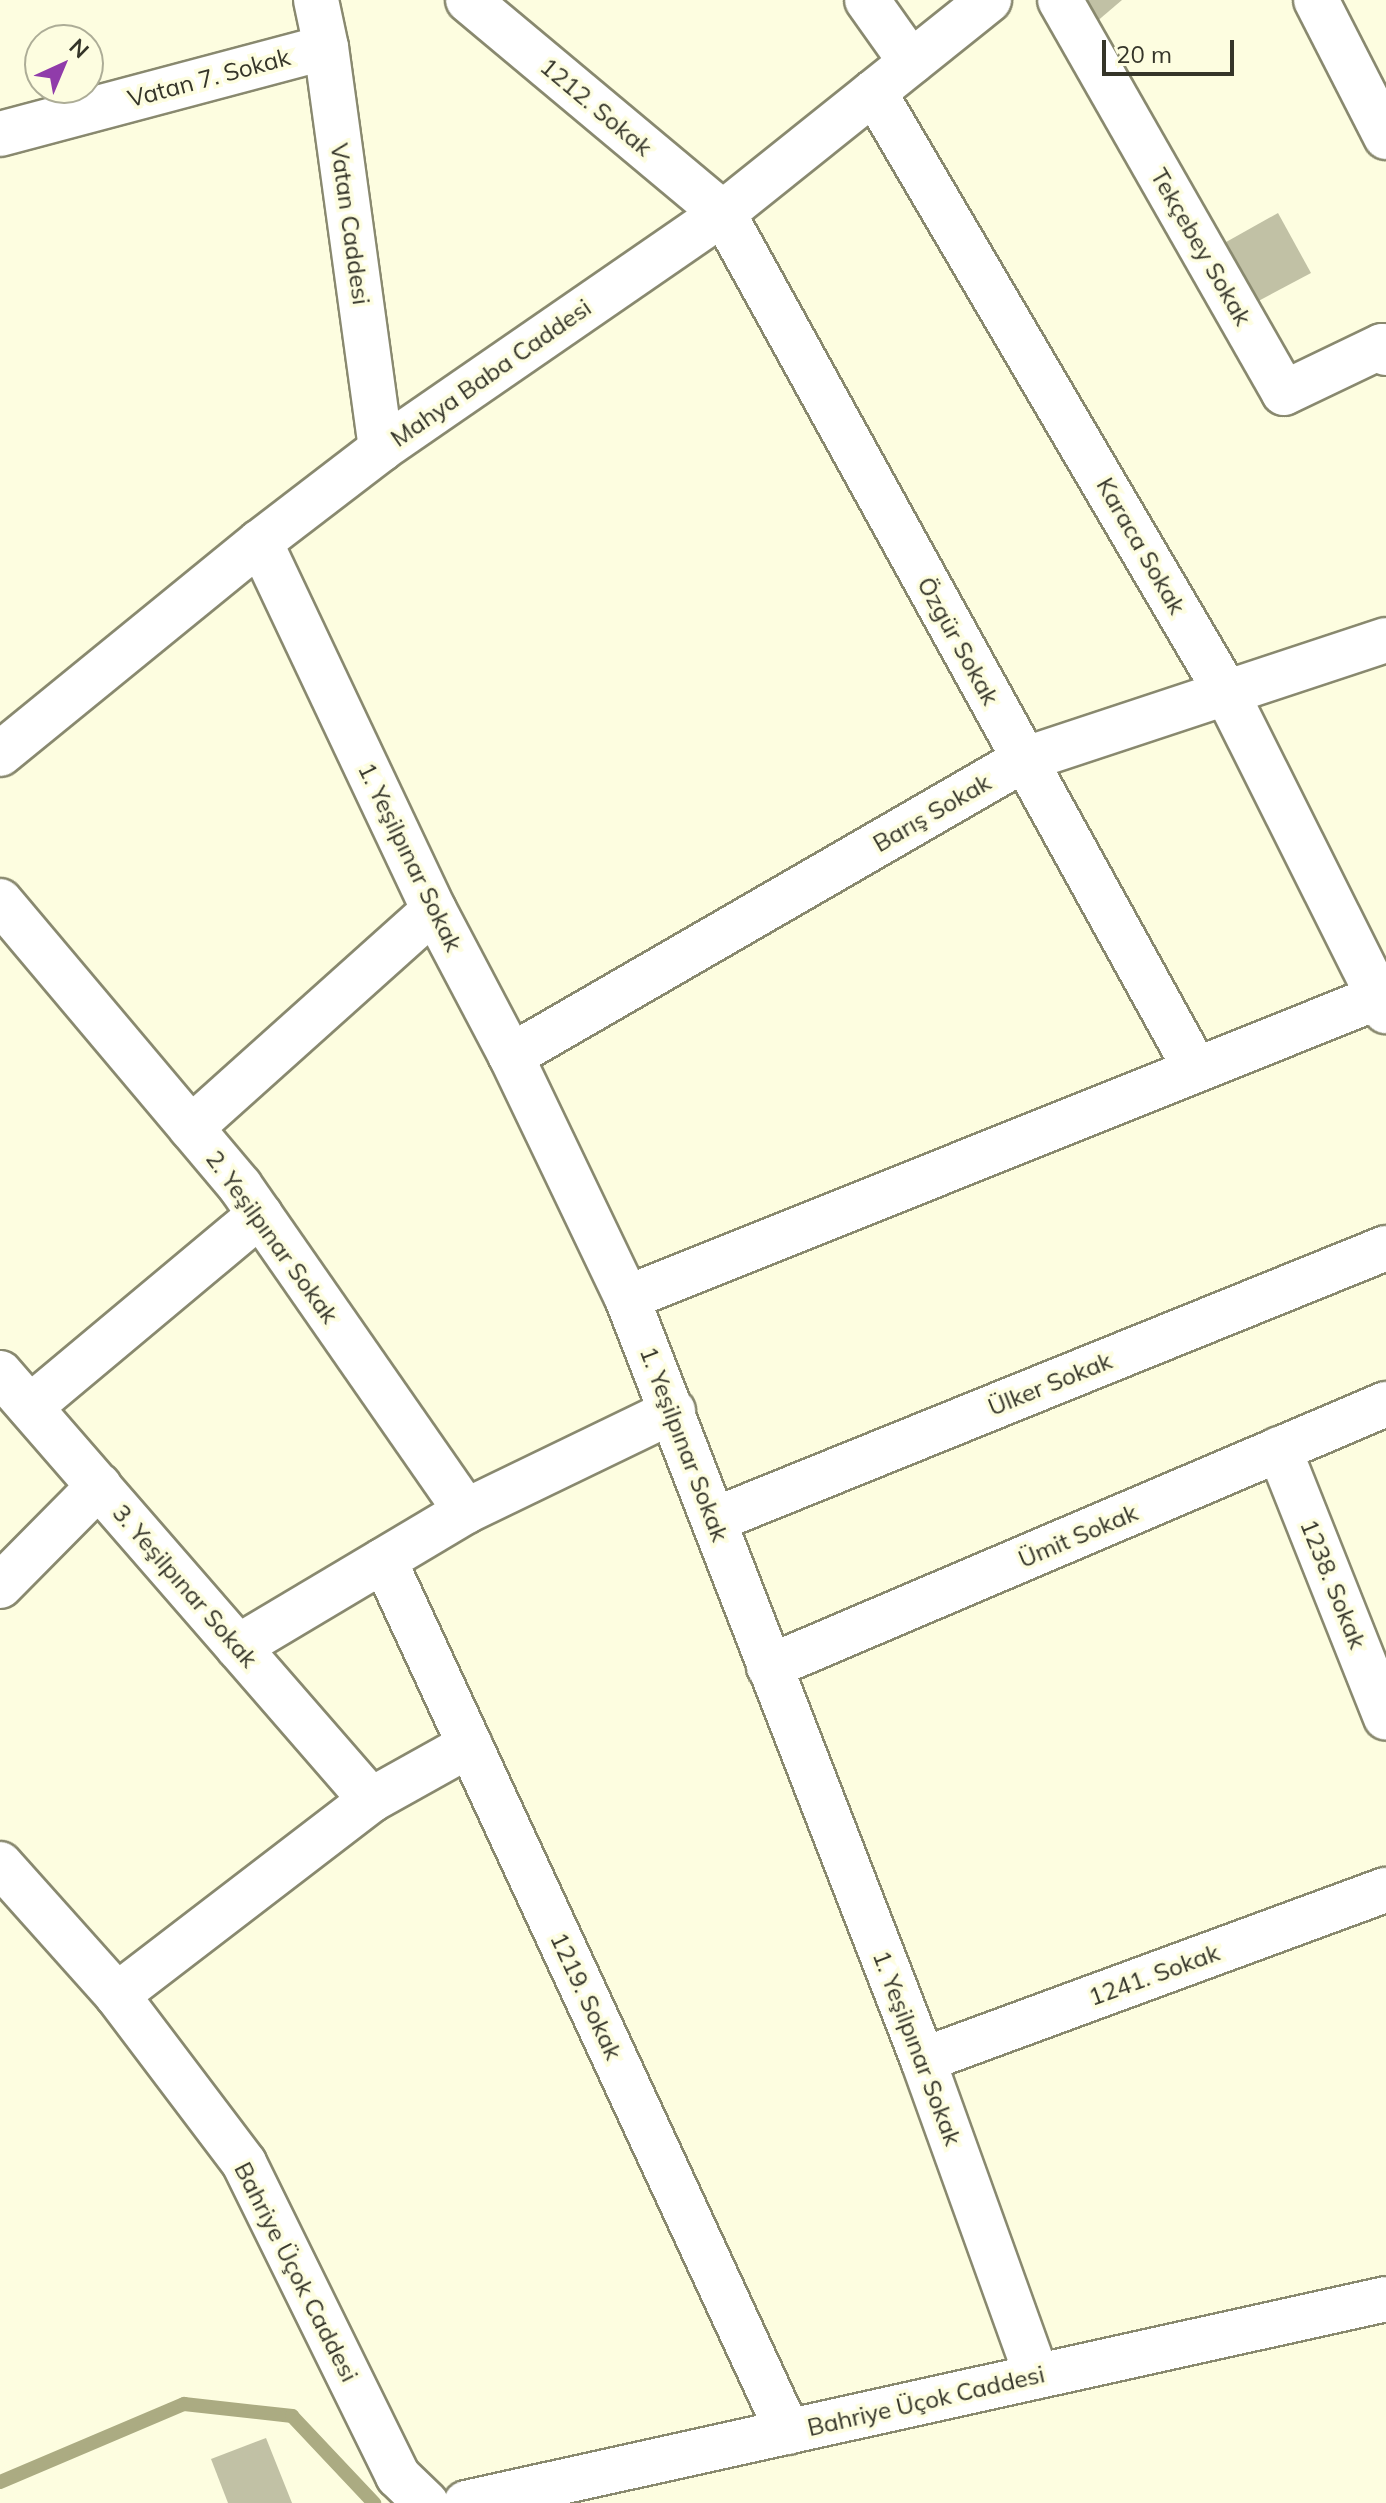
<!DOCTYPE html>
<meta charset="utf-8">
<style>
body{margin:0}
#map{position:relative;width:1386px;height:2503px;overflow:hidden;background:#fdfde0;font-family:Mulish,sans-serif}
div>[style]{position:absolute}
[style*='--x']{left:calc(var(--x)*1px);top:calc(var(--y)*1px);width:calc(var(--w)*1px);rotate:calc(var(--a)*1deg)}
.stream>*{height:14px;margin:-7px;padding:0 7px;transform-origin:7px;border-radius:7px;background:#abab82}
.building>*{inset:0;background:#c1c1a5}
.roads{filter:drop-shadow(2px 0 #89896f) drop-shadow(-2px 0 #89896f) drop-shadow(0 2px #89896f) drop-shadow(0 -2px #89896f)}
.minor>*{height:44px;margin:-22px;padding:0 22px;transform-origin:22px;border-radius:22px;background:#fff}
span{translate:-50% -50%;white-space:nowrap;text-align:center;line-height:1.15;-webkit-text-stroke:7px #fdfde0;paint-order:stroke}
.street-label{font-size:24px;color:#353529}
.north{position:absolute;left:24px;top:24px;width:80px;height:80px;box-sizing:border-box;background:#fdfde0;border:2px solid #adad97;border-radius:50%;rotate:44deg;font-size:22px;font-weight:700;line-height:32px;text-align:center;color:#353529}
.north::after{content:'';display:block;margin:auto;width:28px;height:36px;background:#903caa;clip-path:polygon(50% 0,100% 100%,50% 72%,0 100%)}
.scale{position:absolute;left:1102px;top:40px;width:132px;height:36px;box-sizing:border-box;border:4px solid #353529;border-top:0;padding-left:10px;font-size:24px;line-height:28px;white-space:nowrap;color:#353529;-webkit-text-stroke:6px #fdfde0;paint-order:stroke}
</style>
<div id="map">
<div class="stream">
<div style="--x:0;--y:2482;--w:200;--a:-23"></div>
<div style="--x:184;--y:2404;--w:109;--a:6.3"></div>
<div style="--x:292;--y:2416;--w:120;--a:46.7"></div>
</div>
<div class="building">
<div style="clip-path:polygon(1075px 0,1122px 0,1095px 23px)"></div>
<div style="clip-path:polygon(1278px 213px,1311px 273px,1251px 305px,1219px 246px)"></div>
<div style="clip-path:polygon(266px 2438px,292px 2503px,228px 2503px,211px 2459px)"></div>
</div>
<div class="roads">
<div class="minor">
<div style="--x:316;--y:0;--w:48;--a:78"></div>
<div style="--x:326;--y:47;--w:406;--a:82.2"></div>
<div style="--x:468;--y:0;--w:332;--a:39.9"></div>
<div style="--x:723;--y:213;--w:977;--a:61.1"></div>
<div style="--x:867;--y:0;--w:76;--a:54.6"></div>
<div style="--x:1060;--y:0;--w:452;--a:60.3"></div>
<div style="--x:1284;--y:393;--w:109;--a:-25.6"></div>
<div style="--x:1382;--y:346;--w:8;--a:60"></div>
<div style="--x:1316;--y:0;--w:154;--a:62.9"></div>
<div style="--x:874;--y:92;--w:696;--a:59.6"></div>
<div style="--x:1226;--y:692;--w:357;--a:63.4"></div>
<div style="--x:0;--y:134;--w:337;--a:-14.9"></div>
<div style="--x:260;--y:542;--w:407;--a:64.7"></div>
<div style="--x:434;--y:910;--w:165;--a:62.2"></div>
<div style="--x:511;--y:1056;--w:268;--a:64.4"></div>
<div style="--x:627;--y:1298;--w:817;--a:68.77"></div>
<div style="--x:923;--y:2060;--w:336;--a:70.2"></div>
<div style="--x:0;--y:754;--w:335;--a:-39.2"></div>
<div style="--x:260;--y:542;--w:153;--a:-37.5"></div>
<div style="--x:381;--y:449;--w:416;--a:-34.6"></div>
<div style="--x:723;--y:213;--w:341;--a:-38.7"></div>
<div style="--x:0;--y:901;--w:373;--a:49.9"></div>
<div style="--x:240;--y:1186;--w:396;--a:55.2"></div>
<div style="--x:511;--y:1056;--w:591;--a:-30.03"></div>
<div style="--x:1023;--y:760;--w:382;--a:-18.3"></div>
<div style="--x:191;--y:1128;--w:326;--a:-41.9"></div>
<div style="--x:627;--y:1298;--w:818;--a:-21.83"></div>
<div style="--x:0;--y:1373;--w:566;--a:49.01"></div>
<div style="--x:30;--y:1407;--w:300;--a:-39.9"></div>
<div style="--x:1279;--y:1449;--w:289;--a:68.3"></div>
<div style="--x:714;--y:1520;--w:725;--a:-22.04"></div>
<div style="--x:384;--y:1560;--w:961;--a:65.14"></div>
<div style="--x:0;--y:1586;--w:141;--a:-45.3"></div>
<div style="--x:238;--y:1647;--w:265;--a:-30.8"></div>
<div style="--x:466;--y:1511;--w:230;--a:-25.8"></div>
<div style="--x:769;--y:1667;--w:671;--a:-23.09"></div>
<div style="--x:0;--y:1864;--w:176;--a:48.2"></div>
<div style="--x:117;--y:1995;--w:211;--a:52.9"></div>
<div style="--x:244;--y:2163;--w:349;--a:63.8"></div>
<div style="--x:398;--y:2476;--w:39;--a:44"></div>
<div style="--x:117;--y:1995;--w:320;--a:-37.5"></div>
<div style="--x:371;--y:1800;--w:113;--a:-29.1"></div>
<div style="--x:923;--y:2060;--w:493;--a:-20.2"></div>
<div style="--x:466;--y:2503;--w:942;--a:-12.5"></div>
</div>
</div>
<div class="street-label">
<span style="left:209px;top:78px;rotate:-15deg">Vatan 7. Sokak</span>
<span style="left:596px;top:107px;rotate:40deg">1212. Sokak</span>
<span style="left:350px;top:224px;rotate:82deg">Vatan Caddesi</span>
<span style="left:1201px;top:247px;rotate:60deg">Tekçebey Sokak</span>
<span style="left:491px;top:373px;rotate:-35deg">Mahya Baba Caddesi</span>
<span style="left:1141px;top:546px;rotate:60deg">Karaca Sokak</span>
<span style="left:958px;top:641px;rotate:61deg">Özgür Sokak</span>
<span style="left:932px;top:813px;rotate:-30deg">Barış Sokak</span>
<span style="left:410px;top:857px;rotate:64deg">1. Yeşilpınar Sokak</span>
<span style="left:272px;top:1237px;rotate:54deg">2. Yeşilpınar Sokak</span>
<span style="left:1050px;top:1384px;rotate:-22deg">Ülker Sokak</span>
<span style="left:684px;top:1444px;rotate:69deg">1. Yeşilpınar Sokak</span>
<span style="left:1078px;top:1536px;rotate:-23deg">Ümit Sokak</span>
<span style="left:1333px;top:1584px;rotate:68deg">1238. Sokak</span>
<span style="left:185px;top:1586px;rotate:49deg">3. Yeşilpınar Sokak</span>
<span style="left:1154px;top:1975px;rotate:-20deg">1241. Sokak</span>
<span style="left:586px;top:1996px;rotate:65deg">1219. Sokak</span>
<span style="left:917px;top:2048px;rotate:69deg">1. Yeşilpınar Sokak</span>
<span style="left:296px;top:2272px;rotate:63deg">Bahriye Üçok Caddesi</span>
<span style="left:926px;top:2401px;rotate:-13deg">Bahriye Üçok Caddesi</span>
</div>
<div class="north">N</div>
<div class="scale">20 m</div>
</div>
